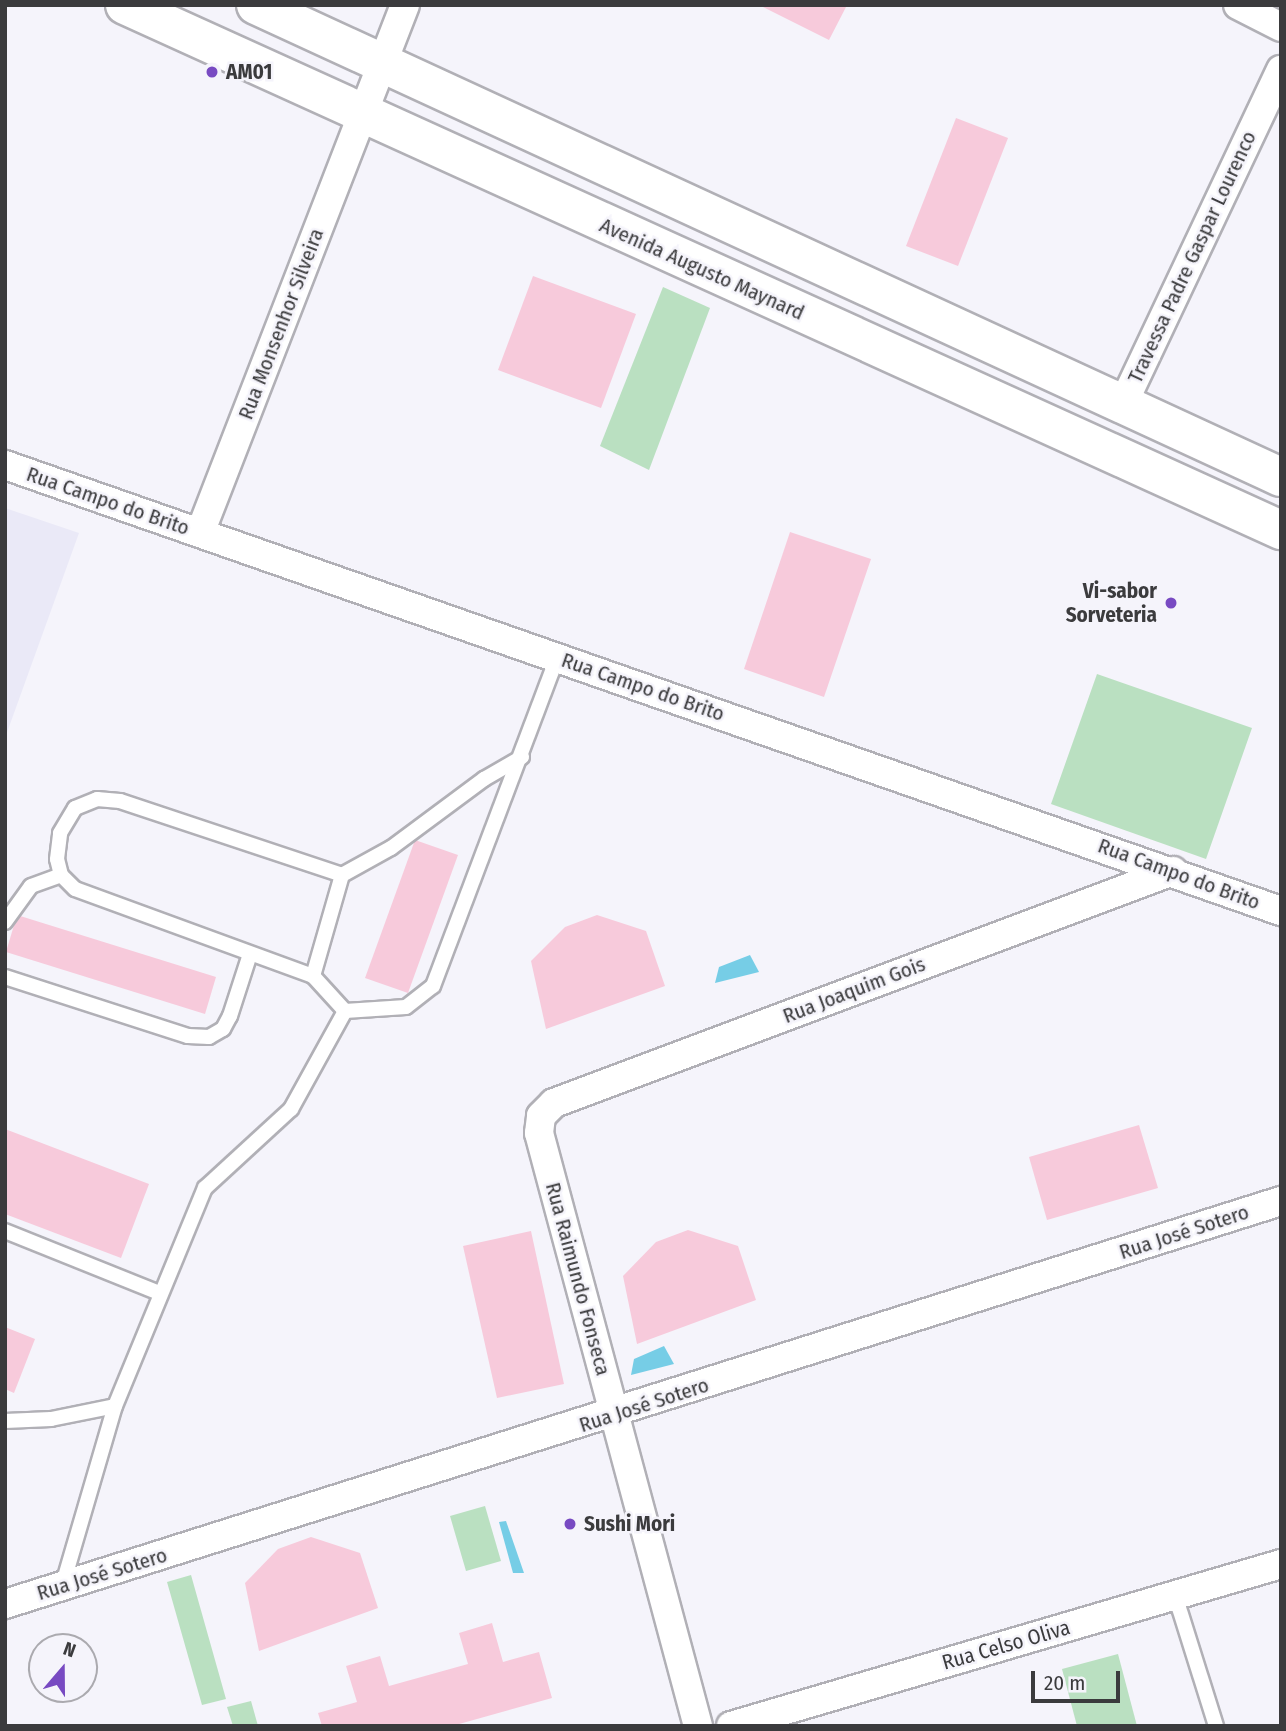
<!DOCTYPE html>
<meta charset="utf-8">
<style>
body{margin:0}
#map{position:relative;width:1286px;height:1731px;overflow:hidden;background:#f5f4fb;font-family:"Fira Sans Condensed",sans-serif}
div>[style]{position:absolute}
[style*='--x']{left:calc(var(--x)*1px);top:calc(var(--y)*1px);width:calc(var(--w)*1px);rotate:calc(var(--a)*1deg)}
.built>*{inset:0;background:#eae9f7}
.green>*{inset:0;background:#bae0c1}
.water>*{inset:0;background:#76cde6}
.building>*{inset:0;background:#f7cadb}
.roads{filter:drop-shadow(2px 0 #b1b0b6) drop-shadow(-2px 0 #b1b0b6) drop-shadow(0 2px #b1b0b6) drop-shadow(0 -2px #b1b0b6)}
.lane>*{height:14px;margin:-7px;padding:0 7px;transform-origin:7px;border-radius:7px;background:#fff}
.street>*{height:28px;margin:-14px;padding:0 14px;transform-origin:14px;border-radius:14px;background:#fff}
.secondary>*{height:38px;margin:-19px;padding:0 19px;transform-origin:19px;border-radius:19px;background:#fff}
.dots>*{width:19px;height:19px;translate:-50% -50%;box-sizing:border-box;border:4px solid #f5f4fb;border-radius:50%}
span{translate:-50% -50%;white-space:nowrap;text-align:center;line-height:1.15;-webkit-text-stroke:5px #f5f4fb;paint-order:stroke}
.poi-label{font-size:21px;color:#3b3b3d;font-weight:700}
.left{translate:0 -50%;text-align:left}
.right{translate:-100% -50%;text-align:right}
.street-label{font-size:21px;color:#3b3b3d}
.frame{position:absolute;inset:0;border:7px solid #3b3b3d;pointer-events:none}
.north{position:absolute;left:28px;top:1633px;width:70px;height:70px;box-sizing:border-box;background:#f5f4fb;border:2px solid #abaaaf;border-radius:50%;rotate:20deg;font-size:19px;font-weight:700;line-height:28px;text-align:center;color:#3b3b3d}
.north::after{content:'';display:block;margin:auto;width:24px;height:32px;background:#784ac2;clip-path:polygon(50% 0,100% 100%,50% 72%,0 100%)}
.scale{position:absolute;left:1031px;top:1671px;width:89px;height:32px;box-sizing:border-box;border:4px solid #3b3b3d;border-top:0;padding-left:9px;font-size:21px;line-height:24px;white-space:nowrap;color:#3b3b3d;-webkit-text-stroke:5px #f5f4fb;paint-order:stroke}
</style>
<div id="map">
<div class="built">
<div style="clip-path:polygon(5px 508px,79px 533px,5px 738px)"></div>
</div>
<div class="green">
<div style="clip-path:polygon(663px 287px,710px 308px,649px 470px,600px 446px)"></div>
<div style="clip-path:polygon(1097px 674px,1252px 728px,1206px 859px,1051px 804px)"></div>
<div style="clip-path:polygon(485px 1506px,501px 1561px,466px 1571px,450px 1516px)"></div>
<div style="clip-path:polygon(191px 1575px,226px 1699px,202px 1705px,167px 1582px)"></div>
<div style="clip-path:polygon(1118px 1654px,1137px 1726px,1077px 1726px,1062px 1669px)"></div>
<div style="clip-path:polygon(251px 1701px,258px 1726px,233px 1726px,227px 1707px)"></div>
</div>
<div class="water">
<div style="clip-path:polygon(750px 955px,759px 972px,715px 983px,719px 967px)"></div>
<div style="clip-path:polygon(664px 1346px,674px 1364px,631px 1375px,634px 1359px)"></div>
<div style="clip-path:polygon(506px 1521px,524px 1573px,513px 1573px,499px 1522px)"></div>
</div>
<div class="building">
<div style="clip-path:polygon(759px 5px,842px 5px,846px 7px,829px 40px)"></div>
<div style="clip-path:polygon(956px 118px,1008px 138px,958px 266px,906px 246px)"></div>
<div style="clip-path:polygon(533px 276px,636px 314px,601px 408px,498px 370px)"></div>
<div style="clip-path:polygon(790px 532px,871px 559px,824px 697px,744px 669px)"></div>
<div style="clip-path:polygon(415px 840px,458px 855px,408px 993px,365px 978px)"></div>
<div style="clip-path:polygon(17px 915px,216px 977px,205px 1014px,6px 952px)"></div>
<div style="clip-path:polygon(597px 915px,646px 931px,665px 986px,546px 1029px,531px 961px,565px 927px)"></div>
<div style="clip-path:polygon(1139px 1125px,1158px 1188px,1047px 1220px,1029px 1157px)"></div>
<div style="clip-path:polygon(5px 1129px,149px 1184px,121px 1258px,5px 1214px)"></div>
<div style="clip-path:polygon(688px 1230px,738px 1246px,756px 1300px,637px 1344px,623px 1276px,656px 1242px)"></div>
<div style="clip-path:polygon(531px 1231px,564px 1384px,497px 1398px,463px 1246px)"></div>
<div style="clip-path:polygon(5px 1327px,35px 1339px,14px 1393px,5px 1389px)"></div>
<div style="clip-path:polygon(311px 1537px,360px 1553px,378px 1608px,259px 1651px,245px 1583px,278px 1549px)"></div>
<div style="clip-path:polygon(492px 1623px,503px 1662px,539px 1652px,552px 1698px,452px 1726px,322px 1726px,318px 1713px,357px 1702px,346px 1666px,380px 1656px,389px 1686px,468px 1664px,459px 1633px)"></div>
</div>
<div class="roads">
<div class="lane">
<div style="--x:5;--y:922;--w:44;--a:-54.2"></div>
<div style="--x:31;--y:886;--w:32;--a:-20"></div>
<div style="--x:313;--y:976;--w:253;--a:-159.9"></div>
<div style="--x:75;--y:889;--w:20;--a:-135"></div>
<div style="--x:61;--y:875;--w:16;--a:-104"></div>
<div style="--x:57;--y:859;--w:26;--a:-83"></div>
<div style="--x:60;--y:833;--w:29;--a:-59"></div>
<div style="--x:75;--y:808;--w:24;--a:-22"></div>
<div style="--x:97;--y:799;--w:23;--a:5"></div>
<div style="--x:120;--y:801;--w:234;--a:18.4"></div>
<div style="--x:5;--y:977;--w:192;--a:17.9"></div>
<div style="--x:188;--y:1036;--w:21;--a:3"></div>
<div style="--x:209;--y:1037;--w:16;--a:-30"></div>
<div style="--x:223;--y:1029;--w:15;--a:-62"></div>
<div style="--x:230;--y:1016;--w:65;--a:-72.1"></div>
<div style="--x:345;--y:1011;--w:47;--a:-132.4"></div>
<div style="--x:313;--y:976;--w:105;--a:-74"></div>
<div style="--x:342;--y:875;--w:56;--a:-28.9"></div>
<div style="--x:391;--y:848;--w:116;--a:-36.6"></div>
<div style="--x:484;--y:779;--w:44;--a:-30.1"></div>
<div style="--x:5;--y:1231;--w:166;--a:21.9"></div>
<div style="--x:5;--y:1421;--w:46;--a:-2.5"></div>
<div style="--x:51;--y:1419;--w:65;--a:-11.5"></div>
<div style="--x:62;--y:1587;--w:189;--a:-73.7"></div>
<div style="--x:115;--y:1406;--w:236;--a:-67.6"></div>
<div style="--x:205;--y:1188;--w:117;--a:-42.6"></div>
<div style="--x:291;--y:1109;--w:112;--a:-61.1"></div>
<div style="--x:345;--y:1011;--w:61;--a:-3.8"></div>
<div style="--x:406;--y:1007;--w:34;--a:-38"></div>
<div style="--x:433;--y:986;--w:352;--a:-69.3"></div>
<div style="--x:1175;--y:1595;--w:137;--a:72.6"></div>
</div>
<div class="street">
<div style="--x:1238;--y:5;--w:48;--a:27.1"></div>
<div style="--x:1122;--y:406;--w:372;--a:-64.7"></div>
<div style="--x:5;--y:465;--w:1352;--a:19.27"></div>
<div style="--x:200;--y:533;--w:566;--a:-68.78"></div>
<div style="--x:5;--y:1604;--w:1338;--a:-17.53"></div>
<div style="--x:698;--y:1726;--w:614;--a:-105.01"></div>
<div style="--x:539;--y:1133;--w:17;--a:-83"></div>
<div style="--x:541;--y:1116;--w:18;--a:-45"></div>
<div style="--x:554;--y:1103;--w:661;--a:-20.55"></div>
<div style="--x:731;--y:1726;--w:573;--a:-16.41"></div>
</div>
<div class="secondary">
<div style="--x:125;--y:5;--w:1270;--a:24.43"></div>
<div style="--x:256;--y:5;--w:1128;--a:24.73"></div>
</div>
</div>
<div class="dots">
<div style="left:212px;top:72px;background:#784ac2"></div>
<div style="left:1171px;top:603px;background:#784ac2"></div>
<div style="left:570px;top:1524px;background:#784ac2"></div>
</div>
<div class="poi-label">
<span class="left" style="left:226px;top:72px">AM01</span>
<span class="right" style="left:1157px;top:603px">Vi-sabor<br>Sorveteria</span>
<span class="left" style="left:584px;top:1524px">Sushi Mori</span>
</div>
<div class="street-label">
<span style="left:1192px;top:257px;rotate:-65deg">Travessa Padre Gaspar Lourenco</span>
<span style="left:702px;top:269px;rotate:24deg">Avenida Augusto Maynard</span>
<span style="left:281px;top:324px;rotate:-69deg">Rua Monsenhor Silveira</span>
<span style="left:108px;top:501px;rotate:19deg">Rua Campo do Brito</span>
<span style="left:643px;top:687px;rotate:19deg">Rua Campo do Brito</span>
<span style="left:1179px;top:874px;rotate:20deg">Rua Campo do Brito</span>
<span style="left:854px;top:990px;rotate:-21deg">Rua Joaquim Gois</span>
<span style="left:1184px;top:1232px;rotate:-18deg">Rua José Sotero</span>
<span style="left:578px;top:1279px;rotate:75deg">Rua Raimundo Fonseca</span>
<span style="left:644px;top:1405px;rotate:-18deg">Rua José Sotero</span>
<span style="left:102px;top:1574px;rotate:-17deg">Rua José Sotero</span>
<span style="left:1006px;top:1645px;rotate:-16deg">Rua Celso Oliva</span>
</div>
<div class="frame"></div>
<div class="north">N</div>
<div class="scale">20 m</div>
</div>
